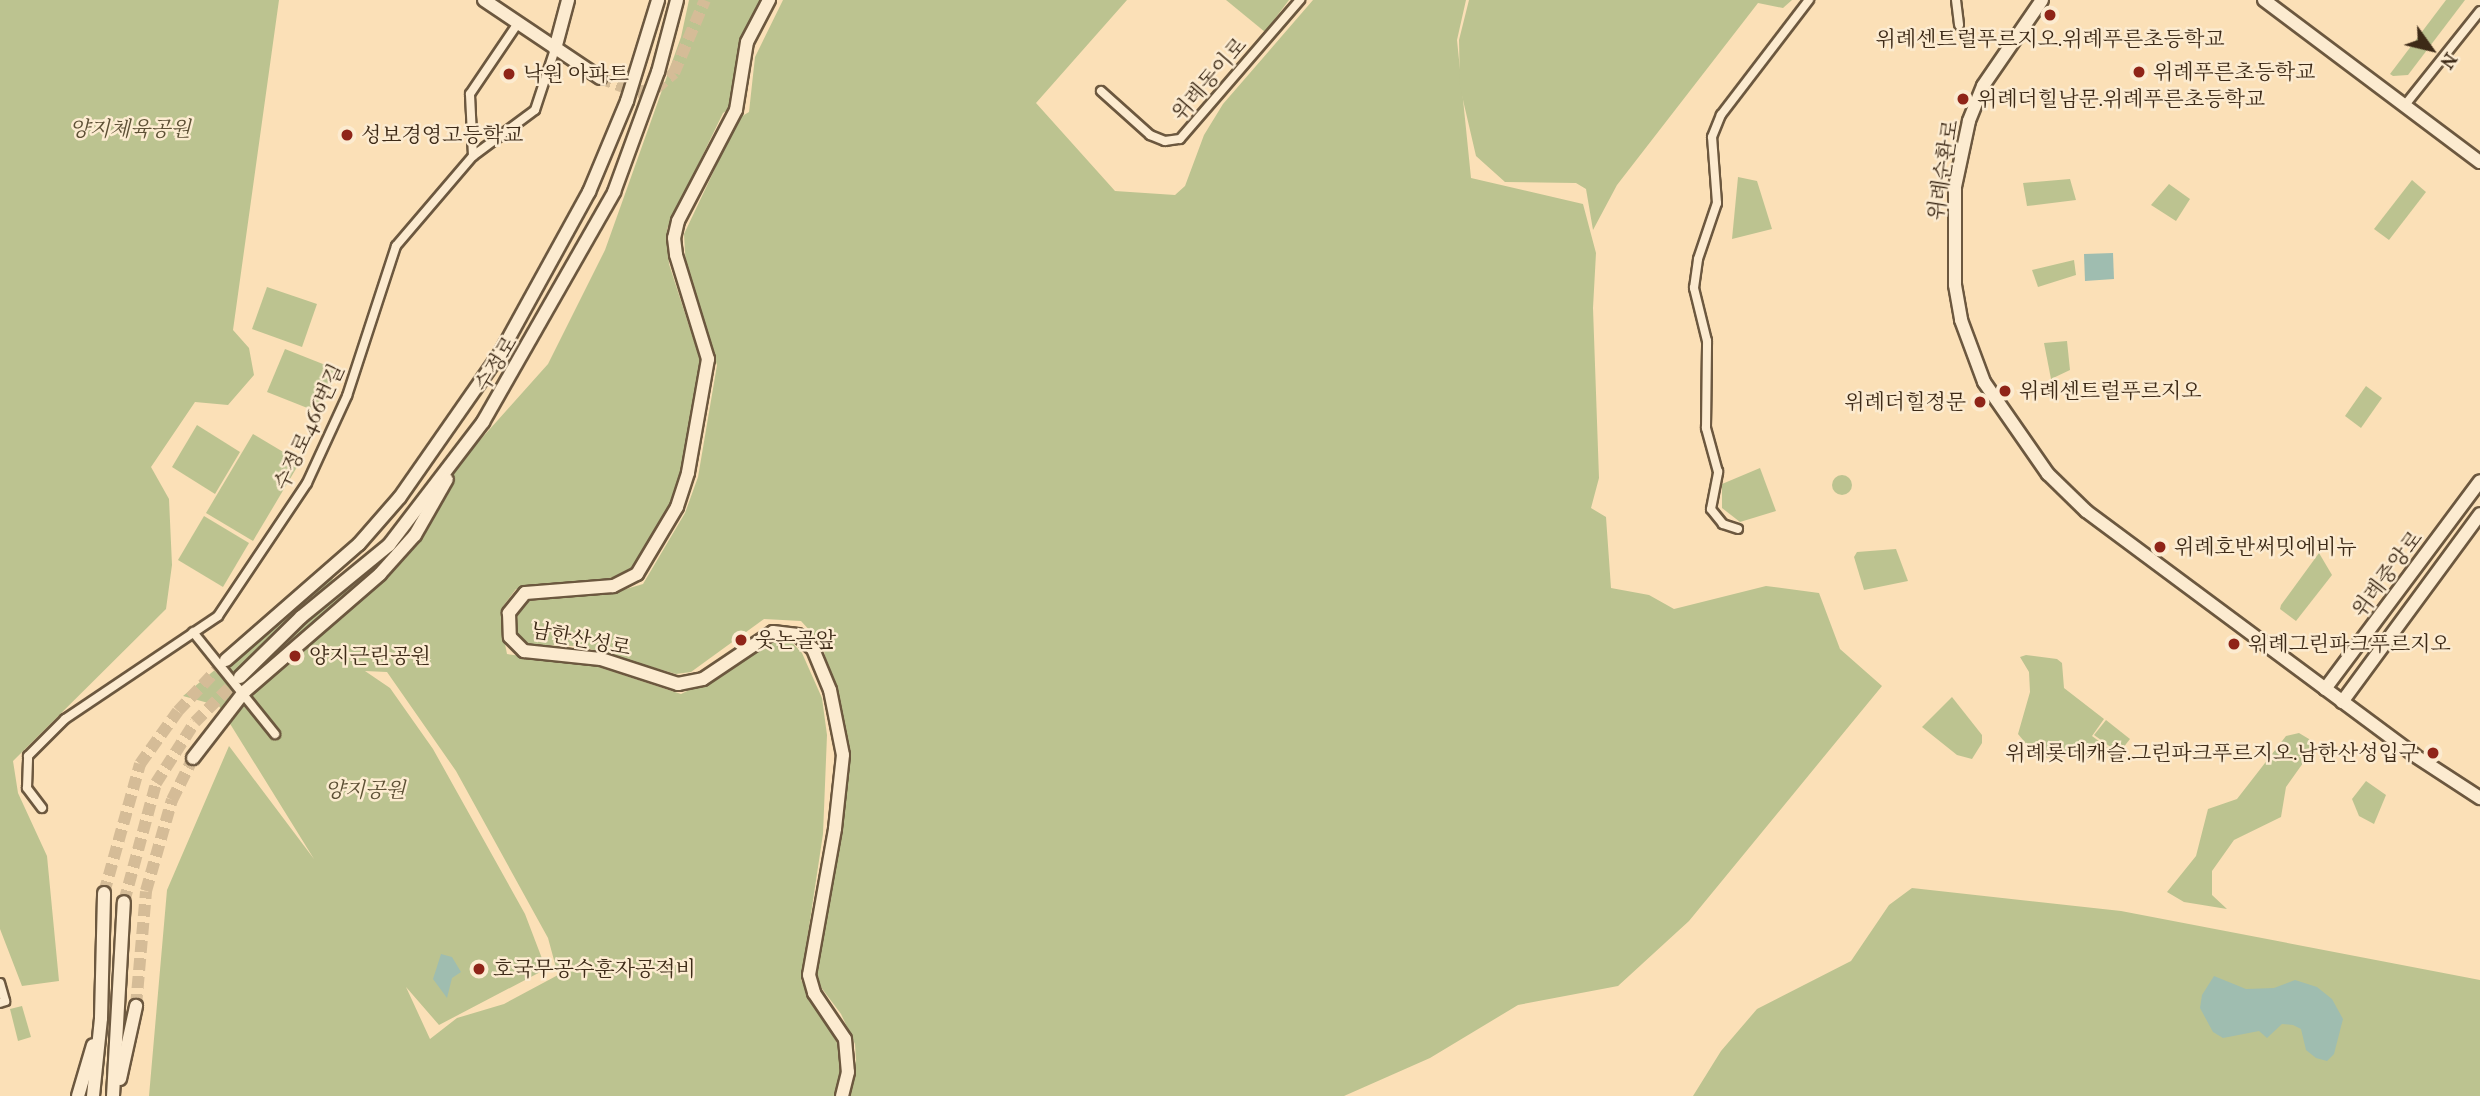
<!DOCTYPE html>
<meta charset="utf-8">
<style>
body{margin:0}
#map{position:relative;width:2480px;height:1096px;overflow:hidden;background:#fbe0b7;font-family:"IM FELL French Canon","Noto Serif KR",serif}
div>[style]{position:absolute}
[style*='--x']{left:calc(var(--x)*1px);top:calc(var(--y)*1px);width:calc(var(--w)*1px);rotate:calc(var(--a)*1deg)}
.green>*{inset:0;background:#bcc390}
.round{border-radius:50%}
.water>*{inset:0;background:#9fbdb0}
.secondary-tunnel>*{height:12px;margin-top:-6px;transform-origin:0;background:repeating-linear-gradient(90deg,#d5bc97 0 12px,transparent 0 18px)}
.roads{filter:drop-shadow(2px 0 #6c583f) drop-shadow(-2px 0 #6c583f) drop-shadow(0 2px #6c583f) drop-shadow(0 -2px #6c583f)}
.street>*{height:8px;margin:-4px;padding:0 4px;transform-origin:4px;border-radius:4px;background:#fcebd0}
.secondary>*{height:12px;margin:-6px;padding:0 6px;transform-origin:6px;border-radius:6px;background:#fcebd0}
.dots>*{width:19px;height:19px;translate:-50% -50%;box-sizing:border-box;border:4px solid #fcebd0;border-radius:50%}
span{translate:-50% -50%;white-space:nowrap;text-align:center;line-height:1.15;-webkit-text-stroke:5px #fcebd0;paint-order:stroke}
.poi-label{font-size:21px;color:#3d2a17}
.left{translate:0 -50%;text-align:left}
.right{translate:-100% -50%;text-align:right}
.street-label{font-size:21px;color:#3d2a17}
.park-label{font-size:21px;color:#5d5035;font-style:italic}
.north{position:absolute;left:2396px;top:14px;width:70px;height:70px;-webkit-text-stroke:5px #fcebd0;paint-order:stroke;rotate:124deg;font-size:19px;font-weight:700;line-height:28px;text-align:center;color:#3d2a17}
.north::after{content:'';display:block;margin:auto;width:24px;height:32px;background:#3d2a17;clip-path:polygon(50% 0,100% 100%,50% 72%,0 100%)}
</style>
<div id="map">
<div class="green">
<div style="clip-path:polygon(0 0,279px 0,233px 330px,249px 348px,254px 375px,228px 405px,195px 402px,151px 467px,169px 499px,172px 565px,166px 609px,13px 761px,18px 793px,47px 856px,59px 981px,22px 986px,0 929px)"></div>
<div style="clip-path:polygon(evenodd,689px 0,761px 0,738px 52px,733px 107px,723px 113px,667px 229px,669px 264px,700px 360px,681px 472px,669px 508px,630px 572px,603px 580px,516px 589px,501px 609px,504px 639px,507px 654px,596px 666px,681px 694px,720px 675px,766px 640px,786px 636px,802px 653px,822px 698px,827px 735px,823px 834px,801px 980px,840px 1048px,843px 1065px,836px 1096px,149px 1096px,167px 890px,229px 746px,314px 859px,219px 706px,183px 696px,331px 575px,339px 596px,337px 591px,388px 543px,548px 364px,605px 250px,681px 37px,689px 0,365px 671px,387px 672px,456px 771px,548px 938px,558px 975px,504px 1004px,457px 1018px,430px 1039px,406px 987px,439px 1025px,546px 969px,525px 914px,433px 749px,390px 688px,365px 671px)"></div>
<div style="clip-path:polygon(783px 0,1127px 0,1036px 103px,1115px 191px,1175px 195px,1185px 186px,1204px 135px,1223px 104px,1313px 0,1466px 0,1457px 40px,1471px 178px,1583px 204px,1596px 253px,1593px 308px,1599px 478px,1591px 508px,1606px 517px,1611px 588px,1649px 595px,1674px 609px,1766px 586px,1819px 593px,1840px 649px,1882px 686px,1689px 921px,1618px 986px,1518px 1005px,1430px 1058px,1344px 1096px,848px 1096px,856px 1060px,855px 1044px,841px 1014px,820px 986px,816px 966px,848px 785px,848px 743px,822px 644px,801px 621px,764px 619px,691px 672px,676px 674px,580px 646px,527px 645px,517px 640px,514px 620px,529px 601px,616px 592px,643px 584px,685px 513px,698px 477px,717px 365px,686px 269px,684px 234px,739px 118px,749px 112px,755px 57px)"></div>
<div style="clip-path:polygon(1226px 0,1289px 0,1265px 32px)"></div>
<div style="clip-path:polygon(1469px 0,1792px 0,1783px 8px,1758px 3px,1617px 185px,1593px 230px,1586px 189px,1576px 183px,1505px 182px,1476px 156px,1460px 87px,1459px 40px)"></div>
<div style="clip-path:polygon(2446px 0,2465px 0,2408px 75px,2393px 76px,2390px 74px)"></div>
<div style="clip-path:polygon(1738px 177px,1757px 181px,1772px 229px,1732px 239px)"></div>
<div style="clip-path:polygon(2070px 179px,2076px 200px,2027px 206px,2023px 183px)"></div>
<div style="clip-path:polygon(2412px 180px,2426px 192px,2389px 240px,2374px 229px)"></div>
<div style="clip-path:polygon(2169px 184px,2190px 199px,2176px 221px,2151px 205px)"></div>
<div style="clip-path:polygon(2074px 260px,2076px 275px,2038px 287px,2032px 270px)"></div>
<div style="clip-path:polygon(267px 287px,317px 304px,302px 347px,252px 329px)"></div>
<div style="clip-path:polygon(2067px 341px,2070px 370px,2051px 379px,2044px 343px)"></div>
<div style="clip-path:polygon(285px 349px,338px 370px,320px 413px,267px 392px)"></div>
<div style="clip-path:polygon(2366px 386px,2382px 398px,2361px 428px,2345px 416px)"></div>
<div style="clip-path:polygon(197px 425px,240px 452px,215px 494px,172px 467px)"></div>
<div style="clip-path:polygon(253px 434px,300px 462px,253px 541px,206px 513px)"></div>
<div style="clip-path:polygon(1760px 468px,1776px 511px,1740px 522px,1722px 508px,1722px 484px)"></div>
<div class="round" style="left:1832px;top:475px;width:20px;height:20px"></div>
<div style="clip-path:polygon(204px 516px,249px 543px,223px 587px,178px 560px)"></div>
<div style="clip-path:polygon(1896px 549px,1908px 581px,1864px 590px,1854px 557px,1857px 552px)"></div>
<div style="clip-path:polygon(2319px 553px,2332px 575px,2296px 621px,2280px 609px,2281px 605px)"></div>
<div style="clip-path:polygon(2026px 655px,2057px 659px,2062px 663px,2064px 688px,2104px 719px,2092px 736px,2115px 753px,2038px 758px,2018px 734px,2030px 692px,2029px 672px,2020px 657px)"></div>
<div style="clip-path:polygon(1952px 697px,1982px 735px,1982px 743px,1972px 759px,1957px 755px,1922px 727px)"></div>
<div style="clip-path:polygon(2106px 720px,2130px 739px,2119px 753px,2094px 735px)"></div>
<div style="clip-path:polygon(2299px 733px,2309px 739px,2313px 749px,2286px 787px,2281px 817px,2234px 840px,2212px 871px,2212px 895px,2227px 909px,2184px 902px,2167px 892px,2196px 856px,2208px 809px,2237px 799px,2286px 736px)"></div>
<div style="clip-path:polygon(2366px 781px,2386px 795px,2374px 824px,2359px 816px,2352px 799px)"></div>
<div style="clip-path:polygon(1912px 888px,2121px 911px,2480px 980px,2480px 1096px,1693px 1096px,1721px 1051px,1757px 1009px,1851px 961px,1889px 905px)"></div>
<div style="clip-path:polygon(22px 1006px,31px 1037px,18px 1041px,10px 1009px)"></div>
</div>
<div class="water">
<div style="clip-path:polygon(2113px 253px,2114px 279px,2085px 281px,2084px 254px)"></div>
<div style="clip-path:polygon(441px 954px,452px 957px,461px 972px,452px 978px,447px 998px,433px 979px)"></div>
<div style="clip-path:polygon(2214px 976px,2246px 989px,2274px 988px,2295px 980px,2317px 987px,2332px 999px,2343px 1019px,2334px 1054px,2327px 1061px,2316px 1058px,2306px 1050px,2301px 1029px,2293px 1025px,2282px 1024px,2267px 1038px,2259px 1031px,2223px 1038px,2213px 1032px,2200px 1008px,2202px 995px)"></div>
</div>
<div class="secondary-tunnel">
<div style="--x:600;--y:78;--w:40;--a:21"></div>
<div style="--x:637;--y:92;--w:18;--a:-9"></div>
<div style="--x:655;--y:89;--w:25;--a:-40"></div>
<div style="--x:674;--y:73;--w:79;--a:-67"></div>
<div style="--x:104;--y:893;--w:134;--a:-74.4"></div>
<div style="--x:140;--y:764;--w:65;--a:-54.4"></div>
<div style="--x:178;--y:711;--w:70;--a:-46.7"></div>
<div style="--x:124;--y:902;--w:123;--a:-74.9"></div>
<div style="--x:156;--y:783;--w:72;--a:-57.4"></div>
<div style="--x:195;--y:722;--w:64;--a:-45"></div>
<div style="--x:136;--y:1006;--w:115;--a:-85"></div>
<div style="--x:146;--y:891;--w:95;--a:-74.1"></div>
<div style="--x:172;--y:800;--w:47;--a:-63.4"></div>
</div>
<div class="roads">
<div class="street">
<div style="--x:1956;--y:0;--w:25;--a:83"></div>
<div style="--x:1101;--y:91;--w:66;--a:41.9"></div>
<div style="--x:1150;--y:135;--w:16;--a:22"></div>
<div style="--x:1165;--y:141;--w:15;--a:-8"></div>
<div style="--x:1180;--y:139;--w:184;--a:-49.2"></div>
<div style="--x:2405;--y:105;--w:120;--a:-51.4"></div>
<div style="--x:473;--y:156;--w:62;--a:-92.8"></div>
<div style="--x:470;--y:94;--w:86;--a:-55.9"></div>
<div style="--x:1738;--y:529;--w:16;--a:-162"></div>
<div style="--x:1723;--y:524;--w:19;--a:-129"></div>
<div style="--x:1711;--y:509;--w:38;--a:-79"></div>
<div style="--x:1718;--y:472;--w:46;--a:-105.3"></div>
<div style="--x:1706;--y:428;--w:87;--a:-89.3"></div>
<div style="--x:1707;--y:341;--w:55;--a:-103.8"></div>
<div style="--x:1694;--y:288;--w:29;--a:-82"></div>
<div style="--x:1698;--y:259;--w:59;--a:-71.3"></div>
<div style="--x:1717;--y:203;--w:66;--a:-94.3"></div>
<div style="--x:1712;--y:137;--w:24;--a:-68"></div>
<div style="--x:1721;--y:115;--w:145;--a:-52.6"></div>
<div style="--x:193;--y:632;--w:131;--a:51.2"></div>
<div style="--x:42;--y:808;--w:25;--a:-127"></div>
<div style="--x:27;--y:788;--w:32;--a:-88"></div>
<div style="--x:28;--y:756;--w:52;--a:-45"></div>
<div style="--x:65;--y:719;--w:184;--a:-33.9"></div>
<div style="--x:218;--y:616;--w:160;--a:-56.2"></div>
<div style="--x:307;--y:483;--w:96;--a:-65.3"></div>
<div style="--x:347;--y:396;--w:158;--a:-71.9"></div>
<div style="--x:396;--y:246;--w:118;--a:-49.5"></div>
<div style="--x:473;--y:156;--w:77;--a:-36.6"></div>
<div style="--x:535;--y:110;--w:64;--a:-71.8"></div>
<div style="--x:0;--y:983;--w:19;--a:74"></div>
<div style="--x:5;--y:1001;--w:5;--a:158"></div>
</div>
<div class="secondary">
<div style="--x:484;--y:0;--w:140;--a:33.9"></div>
<div style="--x:769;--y:0;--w:47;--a:117.6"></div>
<div style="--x:747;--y:42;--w:69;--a:99.2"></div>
<div style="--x:736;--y:110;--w:125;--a:117.6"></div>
<div style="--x:678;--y:221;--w:17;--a:103"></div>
<div style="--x:674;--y:238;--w:17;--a:83"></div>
<div style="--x:676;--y:255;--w:109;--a:72.9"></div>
<div style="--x:708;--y:359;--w:116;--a:100"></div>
<div style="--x:688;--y:473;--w:36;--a:108"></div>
<div style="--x:677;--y:507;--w:78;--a:120.8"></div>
<div style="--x:637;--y:574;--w:27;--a:153"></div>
<div style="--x:613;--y:586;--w:88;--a:175.5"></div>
<div style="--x:525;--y:593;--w:26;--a:129"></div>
<div style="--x:509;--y:613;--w:24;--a:88"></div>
<div style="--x:510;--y:637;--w:20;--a:45"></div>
<div style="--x:524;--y:651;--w:77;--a:5.9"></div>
<div style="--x:601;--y:659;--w:81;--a:18"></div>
<div style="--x:678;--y:684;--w:25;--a:-11"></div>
<div style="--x:703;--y:679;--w:84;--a:-33.9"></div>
<div style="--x:773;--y:632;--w:25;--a:7"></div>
<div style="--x:798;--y:635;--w:21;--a:43"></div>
<div style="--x:813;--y:649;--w:44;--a:67.5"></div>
<div style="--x:830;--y:690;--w:66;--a:78.7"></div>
<div style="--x:843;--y:755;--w:74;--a:96.2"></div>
<div style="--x:835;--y:829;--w:148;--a:100.1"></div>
<div style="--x:809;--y:975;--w:19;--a:74"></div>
<div style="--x:814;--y:993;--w:55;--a:56"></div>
<div style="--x:845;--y:1039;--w:33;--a:85"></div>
<div style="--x:848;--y:1072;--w:25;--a:104"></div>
<div style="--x:2042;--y:0;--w:104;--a:124.5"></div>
<div style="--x:1983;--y:86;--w:38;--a:112"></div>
<div style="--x:1969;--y:121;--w:67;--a:102"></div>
<div style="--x:1955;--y:187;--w:98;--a:90"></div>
<div style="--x:1955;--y:285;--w:36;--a:80"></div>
<div style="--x:1961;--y:320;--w:66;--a:69.6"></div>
<div style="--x:1984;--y:382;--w:112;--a:55.2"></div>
<div style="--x:2048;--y:474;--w:53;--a:44.2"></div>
<div style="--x:2086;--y:511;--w:409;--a:36.6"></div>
<div style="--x:2414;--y:755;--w:79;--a:33.1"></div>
<div style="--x:2264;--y:0;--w:270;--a:36.9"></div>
<div style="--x:555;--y:49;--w:51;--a:-75.1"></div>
<div style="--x:226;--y:660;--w:176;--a:-41.1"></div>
<div style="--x:359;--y:544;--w:62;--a:-48.9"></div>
<div style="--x:400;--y:497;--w:177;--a:-55.1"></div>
<div style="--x:501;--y:352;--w:183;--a:-61.2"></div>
<div style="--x:589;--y:192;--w:99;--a:-67.3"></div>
<div style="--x:627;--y:101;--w:106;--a:-72.9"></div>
<div style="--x:240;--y:677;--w:86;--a:-44.5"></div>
<div style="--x:301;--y:617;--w:114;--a:-39.3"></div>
<div style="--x:389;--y:545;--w:155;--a:-52.6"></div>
<div style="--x:483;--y:422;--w:265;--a:-60.3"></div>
<div style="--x:614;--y:192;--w:128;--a:-69.9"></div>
<div style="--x:658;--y:72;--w:74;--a:-75.2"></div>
<div style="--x:2325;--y:689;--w:259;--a:-53.3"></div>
<div style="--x:2342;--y:702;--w:233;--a:-53.7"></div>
<div style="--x:193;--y:758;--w:83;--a:-52.3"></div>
<div style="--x:244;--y:692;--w:180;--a:-40.9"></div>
<div style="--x:380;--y:574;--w:52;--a:-48.1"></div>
<div style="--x:415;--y:535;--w:64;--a:-60.3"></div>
<div style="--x:120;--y:1079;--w:75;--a:-77.6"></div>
<div style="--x:78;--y:1096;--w:53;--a:-73.6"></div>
<div style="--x:93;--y:1096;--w:78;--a:-84.1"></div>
<div style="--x:101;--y:1018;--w:125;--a:-88.6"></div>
<div style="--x:113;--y:1096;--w:194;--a:-86.8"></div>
</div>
</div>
<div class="dots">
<div style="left:2050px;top:15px;background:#8f2418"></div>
<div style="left:2139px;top:72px;background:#8f2418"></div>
<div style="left:509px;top:74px;background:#8f2418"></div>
<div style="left:1963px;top:99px;background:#8f2418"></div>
<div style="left:347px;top:135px;background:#8f2418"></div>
<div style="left:2005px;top:391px;background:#8f2418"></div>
<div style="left:1980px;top:402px;background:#8f2418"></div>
<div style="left:2160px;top:547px;background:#8f2418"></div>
<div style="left:741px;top:640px;background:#8f2418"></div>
<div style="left:2234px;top:644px;background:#8f2418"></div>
<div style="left:295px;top:656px;background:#8f2418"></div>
<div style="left:2433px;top:753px;background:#8f2418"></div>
<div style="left:479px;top:969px;background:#8f2418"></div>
</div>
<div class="poi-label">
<span style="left:2050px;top:39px">위례센트럴푸르지오.위례푸른초등학교</span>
<span class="left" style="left:2153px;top:72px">위례푸른초등학교</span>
<span class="left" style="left:523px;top:74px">낙원 아파트</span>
<span class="left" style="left:1977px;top:99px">위례더힐남문.위례푸른초등학교</span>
<span class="left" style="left:361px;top:135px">성보경영고등학교</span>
<span class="left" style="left:2019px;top:391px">위례센트럴푸르지오</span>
<span class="right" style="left:1966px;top:402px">위례더힐정문</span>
<span class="left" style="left:2174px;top:547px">위례호반써밋에비뉴</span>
<span class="left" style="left:755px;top:640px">웃논골앞</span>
<span class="left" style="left:2248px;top:644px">위례그린파크푸르지오</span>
<span class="left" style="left:309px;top:656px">양지근린공원</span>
<span class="right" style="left:2419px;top:753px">위례롯데캐슬.그린파크푸르지오.남한산성입구</span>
<span class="left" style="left:493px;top:969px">호국무공수훈자공적비</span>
</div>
<div class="street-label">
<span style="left:1209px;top:79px;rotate:-49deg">위례동이로</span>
<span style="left:1943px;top:170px;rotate:-81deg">위례순환로</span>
<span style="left:496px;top:364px;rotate:-59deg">수정로</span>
<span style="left:309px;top:427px;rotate:-65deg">수정로466번길</span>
<span style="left:2387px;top:574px;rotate:-53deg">위례중앙로</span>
<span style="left:581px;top:639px;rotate:11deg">남한산성로</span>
</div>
<div class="park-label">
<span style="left:130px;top:129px">양지체육공원</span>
<span style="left:365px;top:790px">양지공원</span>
</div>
<div class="north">N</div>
</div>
